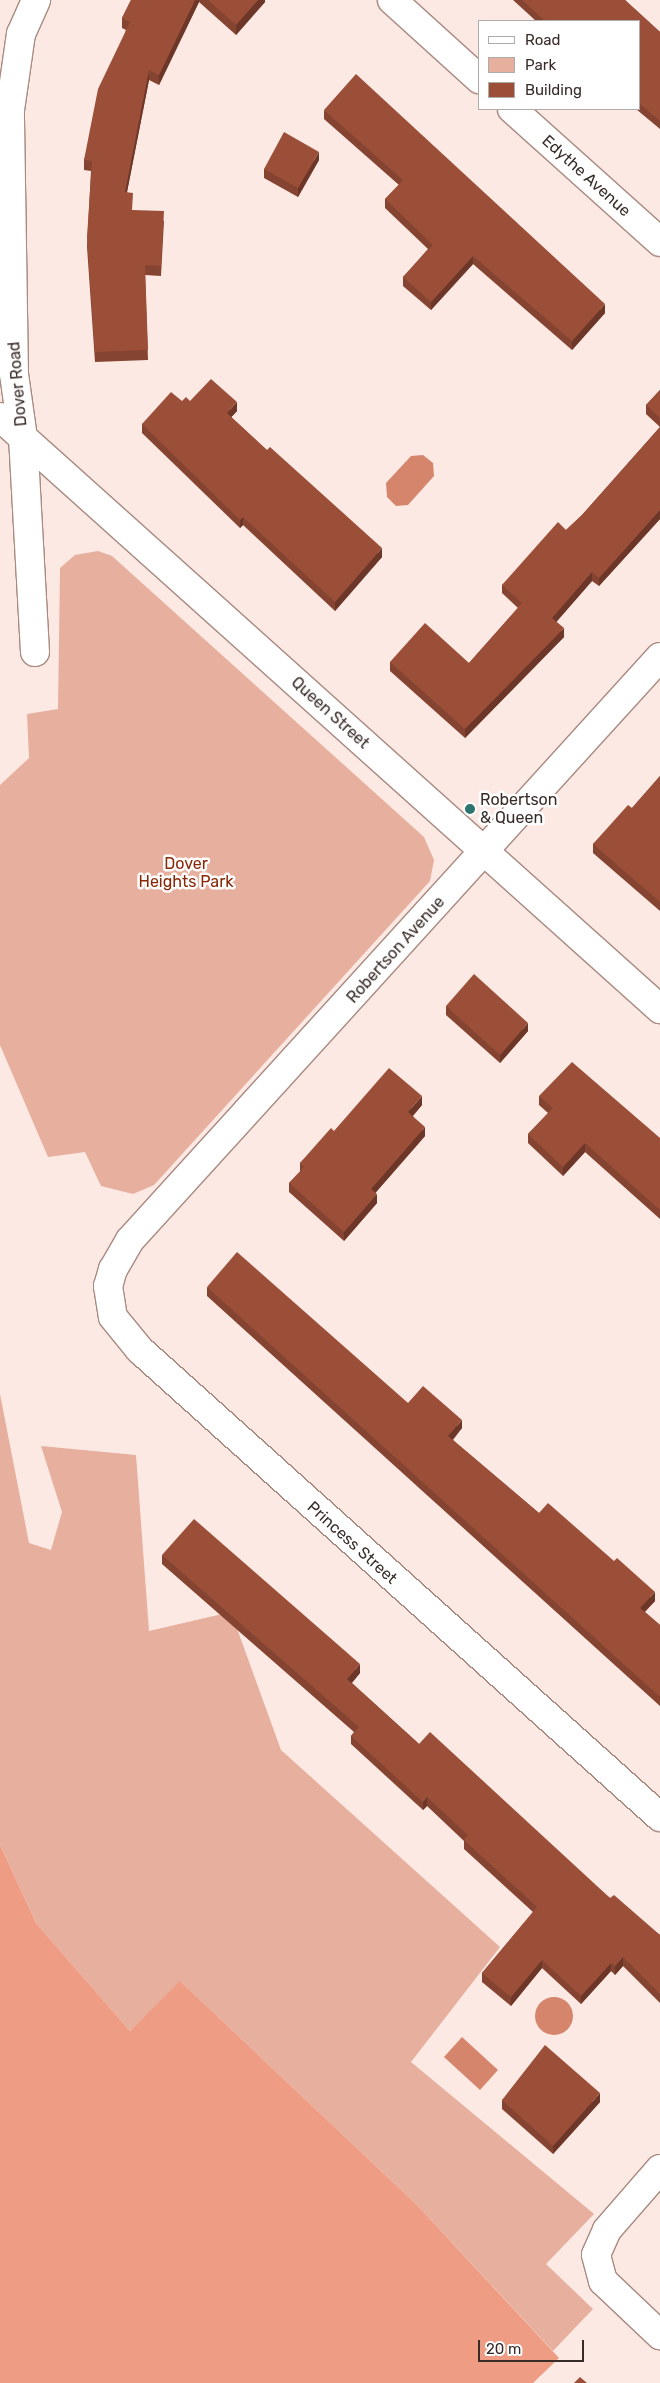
<!DOCTYPE html>
<style>
body{margin:0}
#map{position:relative;width:660px;height:2383px;overflow:hidden;background:#fde9e3;font-family:Rubik,sans-serif}
div>[style]{position:absolute}
[style*='--x']{left:calc(var(--x)*1px);top:calc(var(--y)*1px);width:calc(var(--w)*1px);rotate:calc(var(--a)*1deg)}
.green>*{inset:0;background:#e7af9e}
.forest>*{inset:0;background:#ef9c84}
.water>*{inset:0;background:#d6856d}
.round{border-radius:50%}
.roads{filter:drop-shadow(1px 0 #a88a81) drop-shadow(-1px 0 #a88a81) drop-shadow(0 1px #a88a81) drop-shadow(0 -1px #a88a81)}
.minor>*{height:28px;margin:-14px;padding:0 14px;transform-origin:14px;border-radius:14px;background:#fff}
.wall>*{inset:0;background:#854431}
.shaded-wall>*{inset:0;background:#6c3728}
.building>*{inset:0;background:#9b4f39}
.dots>*{width:14px;height:14px;translate:-50% -50%;box-sizing:border-box;border:2px solid #fff;border-radius:50%}
span{translate:-50% -50%;white-space:nowrap;text-align:center;line-height:1.15;-webkit-text-stroke:5px #fff;paint-order:stroke}
.street-label{font-size:16px;color:#382c28}
.poi-label{font-size:16px;color:#382c28}
.left{translate:0 -50%;text-align:left}
.park-label{font-size:16px;color:#882706}
.legend{position:absolute;left:478px;top:20px;width:162px;height:90px;box-sizing:border-box;background:#fff;border:1px solid #afaba9;margin:0;padding:6px 9px;list-style:none;font-size:15px;color:#382c28}
.legend li{display:flex;align-items:center;gap:10px;height:25px}
.legend b{width:25px;border:1px solid #afaba9}
.scale{position:absolute;left:478px;top:2340px;width:106px;height:22px;box-sizing:border-box;border:2px solid #382c28;border-top:0;padding-left:6px;font-size:15px;line-height:18px;white-space:nowrap;color:#382c28;-webkit-text-stroke:4px #fff;paint-order:stroke}
</style>
<div id="map">
<div class="green">
<div style="clip-path:polygon(98px 551px,112px 556px,424px 837px,434px 860px,430px 881px,154px 1185px,133px 1194px,101px 1186px,85px 1152px,48px 1157px,0 1045px,0 785px,29px 758px,27px 714px,58px 709px,60px 568px,75px 555px)"></div>
<div style="clip-path:polygon(0 1394px,29px 1543px,51px 1550px,62px 1512px,41px 1446px,136px 1455px,149px 1631px,231px 1612px,281px 1750px,500px 1947px,411px 2062px,594px 2214px,546px 2264px,593px 2309px,553px 2351px,416px 2204px,181px 1982px,130px 2031px,36px 1923px,0 1845px)"></div>
</div>
<div class="forest">
<div style="clip-path:polygon(0 1845px,36px 1923px,130px 2031px,180px 1981px,416px 2204px,559px 2358px,533px 2383px,0 2383px)"></div>
</div>
<div class="water">
<div style="clip-path:polygon(423px 455px,433px 463px,434px 476px,408px 505px,396px 506px,387px 497px,386px 483px,411px 456px)"></div>
<div class="round" style="left:535px;top:1997px;width:38px;height:38px"></div>
<div style="clip-path:polygon(462px 2037px,498px 2070px,480px 2090px,444px 2057px)"></div>
</div>
<div class="roads">
<div class="minor">
<div style="--x:392;--y:0;--w:118;--a:42.2"></div>
<div style="--x:512;--y:109;--w:199;--a:41.9"></div>
<div style="--x:0;--y:417;--w:887;--a:41.89"></div>
<div style="--x:35;--y:652;--w:214;--a:-93.2"></div>
<div style="--x:23;--y:438;--w:65;--a:-98"></div>
<div style="--x:14;--y:374;--w:264;--a:-90.9"></div>
<div style="--x:10;--y:110;--w:77;--a:-81.8"></div>
<div style="--x:21;--y:34;--w:37;--a:-66"></div>
<div style="--x:660;--y:657;--w:788;--a:132.27"></div>
<div style="--x:130;--y:1240;--w:34;--a:120"></div>
<div style="--x:113;--y:1269;--w:18;--a:106"></div>
<div style="--x:108;--y:1286;--w:31;--a:81"></div>
<div style="--x:113;--y:1317;--w:43;--a:50.7"></div>
<div style="--x:140;--y:1350;--w:699;--a:41.93"></div>
<div style="--x:660;--y:2169;--w:81;--a:131"></div>
<div style="--x:607;--y:2230;--w:27;--a:114"></div>
<div style="--x:596;--y:2255;--w:27;--a:75"></div>
<div style="--x:603;--y:2281;--w:79;--a:43.5"></div>
</div>
</div>
<div class="wall">
<div style="clip-path:polygon(131px 0,265px 0,265px 2px,236px 35px,199px 2px,159px 85px,149px 80px,127px 192px,132px 210px,164px 221px,161px 276px,145px 275px,148px 360px,95px 362px,87px 247px,91px 171px,84px 170px,84px 160px,126px 30px,122px 28px,122px 18px)"></div>
<div style="clip-path:polygon(513px 0,625px 0,660px 32px,660px 129px,636px 109px,639px 109px,639px 21px,536px 21px)"></div>
<div style="clip-path:polygon(324px 110px,605px 313px,572px 350px,473px 264px,431px 310px,403px 286px,403px 277px,428px 249px,385px 208px,385px 199px,399px 185px,324px 119px)"></div>
<div style="clip-path:polygon(319px 160px,298px 197px,264px 178px,264px 169px)"></div>
<div style="clip-path:polygon(660px 390px,660px 427px,646px 414px,646px 405px)"></div>
<div style="clip-path:polygon(182px 401px,190px 401px,237px 411px,231px 417px,382px 557px,335px 611px,243px 525px,240px 528px,142px 433px,142px 424px)"></div>
<div style="clip-path:polygon(660px 427px,660px 519px,599px 586px,592px 581px,556px 622px,564px 637px,465px 738px,390px 671px,390px 662px,469px 663px,518px 608px,502px 593px,502px 585px,566px 530px,582px 515px)"></div>
<div style="clip-path:polygon(660px 776px,660px 911px,593px 853px,593px 844px,632px 808px)"></div>
<div style="clip-path:polygon(446px 1006px,528px 1031px,500px 1063px,446px 1015px)"></div>
<div style="clip-path:polygon(539px 1096px,660px 1138px,660px 1219px,585px 1152px,563px 1176px,528px 1143px,528px 1134px,548px 1113px,539px 1105px)"></div>
<div style="clip-path:polygon(422px 1105px,413px 1116px,425px 1136px,375px 1193px,377px 1203px,344px 1241px,289px 1192px,289px 1183px,300px 1172px,300px 1163px,334px 1131px)"></div>
<div style="clip-path:polygon(207px 1287px,408px 1403px,462px 1428px,453px 1440px,539px 1513px,655px 1601px,645px 1612px,660px 1625px,660px 1706px,207px 1296px)"></div>
<div style="clip-path:polygon(162px 1555px,360px 1673px,352px 1683px,419px 1744px,610px 1898px,660px 1935px,660px 2003px,623px 1966px,615px 1975px,611px 1971px,581px 2004px,542px 1968px,511px 2006px,482px 1982px,482px 1973px,533px 1912px,464px 1849px,464px 1841px,427px 1806px,423px 1810px,351px 1744px,351px 1736px,354px 1732px,162px 1564px)"></div>
<div style="clip-path:polygon(502px 2100px,600px 2102px,553px 2154px,502px 2109px)"></div>
</div>
<div class="shaded-wall">
<div style="clip-path:polygon(195px 0,199px 0,199px 2px,159px 85px,159px 75px)"></div>
<div style="clip-path:polygon(258px 0,265px 0,265px 2px,236px 35px,236px 25px)"></div>
<div style="clip-path:polygon(149px 70px,149px 80px,125px 202px,125px 192px)"></div>
<div style="clip-path:polygon(319px 152px,319px 160px,298px 197px,298px 188px)"></div>
<div style="clip-path:polygon(473px 256px,473px 264px,431px 310px,431px 302px)"></div>
<div style="clip-path:polygon(605px 304px,605px 313px,572px 350px,572px 341px)"></div>
<div style="clip-path:polygon(237px 402px,237px 411px,227px 422px,227px 413px)"></div>
<div style="clip-path:polygon(660px 510px,660px 519px,599px 586px,599px 578px)"></div>
<div style="clip-path:polygon(243px 517px,243px 525px,240px 528px,240px 520px)"></div>
<div style="clip-path:polygon(382px 548px,382px 557px,335px 611px,335px 602px)"></div>
<div style="clip-path:polygon(592px 572px,592px 581px,552px 627px,552px 618px)"></div>
<div style="clip-path:polygon(564px 628px,564px 637px,465px 738px,465px 729px)"></div>
<div style="clip-path:polygon(528px 1023px,528px 1031px,500px 1063px,500px 1055px)"></div>
<div style="clip-path:polygon(422px 1096px,422px 1105px,408px 1121px,408px 1112px)"></div>
<div style="clip-path:polygon(425px 1127px,425px 1136px,371px 1198px,371px 1189px)"></div>
<div style="clip-path:polygon(585px 1143px,585px 1152px,563px 1176px,563px 1167px)"></div>
<div style="clip-path:polygon(377px 1194px,377px 1203px,344px 1241px,344px 1232px)"></div>
<div style="clip-path:polygon(462px 1420px,462px 1428px,448px 1444px,448px 1436px)"></div>
<div style="clip-path:polygon(655px 1592px,655px 1601px,640px 1616px,640px 1608px)"></div>
<div style="clip-path:polygon(360px 1664px,360px 1673px,347px 1688px,347px 1679px)"></div>
<div style="clip-path:polygon(427px 1797px,427px 1806px,423px 1810px,423px 1802px)"></div>
<div style="clip-path:polygon(623px 1957px,623px 1966px,615px 1975px,615px 1966px)"></div>
<div style="clip-path:polygon(542px 1960px,542px 1968px,511px 2006px,511px 1997px)"></div>
<div style="clip-path:polygon(611px 1963px,611px 1971px,581px 2004px,581px 1996px)"></div>
<div style="clip-path:polygon(600px 2093px,600px 2102px,553px 2154px,553px 2146px)"></div>
</div>
<div class="building">
<div style="clip-path:polygon(131px 0,195px 0,159px 75px,149px 70px,125px 192px,133px 193px,132px 210px,164px 211px,161px 266px,145px 265px,148px 350px,95px 352px,87px 237px,92px 161px,84px 160px,98px 89px,130px 22px,122px 18px)"></div>
<div style="clip-path:polygon(208px 0,258px 0,236px 25px)"></div>
<div style="clip-path:polygon(522px 0,625px 0,660px 32px,660px 121px,639px 103px,639px 21px,545px 21px)"></div>
<div style="clip-path:polygon(356px 74px,605px 304px,572px 341px,473px 256px,431px 302px,403px 277px,433px 245px,385px 199px,403px 180px,324px 110px)"></div>
<div style="clip-path:polygon(284px 132px,319px 152px,298px 188px,264px 169px)"></div>
<div style="clip-path:polygon(211px 379px,237px 402px,227px 413px,267px 450px,270px 447px,382px 548px,335px 602px,243px 517px,240px 520px,142px 424px,171px 392px,182px 401px,186px 397px,190px 401px)"></div>
<div style="clip-path:polygon(660px 390px,660px 418px,646px 405px)"></div>
<div style="clip-path:polygon(660px 427px,660px 510px,599px 578px,592px 572px,552px 618px,564px 628px,465px 729px,390px 662px,425px 623px,469px 663px,522px 603px,502px 585px,558px 522px,566px 530px,582px 515px)"></div>
<div style="clip-path:polygon(660px 776px,660px 902px,593px 844px,628px 805px,632px 808px)"></div>
<div style="clip-path:polygon(474px 974px,528px 1023px,500px 1055px,446px 1006px)"></div>
<div style="clip-path:polygon(572px 1062px,660px 1138px,660px 1210px,585px 1143px,563px 1167px,528px 1134px,553px 1108px,539px 1096px)"></div>
<div style="clip-path:polygon(389px 1068px,422px 1096px,408px 1112px,425px 1127px,371px 1189px,377px 1194px,344px 1232px,289px 1183px,304px 1167px,300px 1163px,331px 1128px,334px 1131px)"></div>
<div style="clip-path:polygon(237px 1252px,408px 1403px,423px 1386px,462px 1420px,448px 1436px,539px 1513px,548px 1503px,614px 1561px,617px 1558px,655px 1592px,640px 1608px,660px 1625px,660px 1697px,207px 1287px)"></div>
<div style="clip-path:polygon(194px 1519px,360px 1664px,347px 1679px,419px 1744px,430px 1732px,610px 1898px,614px 1895px,660px 1935px,660px 1994px,623px 1957px,615px 1966px,611px 1963px,581px 1996px,542px 1960px,511px 1997px,482px 1973px,537px 1907px,464px 1840px,468px 1835px,427px 1797px,423px 1802px,351px 1736px,359px 1727px,162px 1555px)"></div>
<div style="clip-path:polygon(545px 2045px,600px 2093px,553px 2146px,502px 2100px)"></div>
<div style="clip-path:polygon(580px 2377px,587px 2383px,574px 2383px)"></div>
</div>
<div class="dots">
<div style="left:470px;top:809px;background:#2d756e"></div>
</div>
<div class="street-label">
<span style="left:586px;top:176px;rotate:42deg">Edythe Avenue</span>
<span style="left:18px;top:384px;rotate:-95deg">Dover Road</span>
<span style="left:330px;top:713px;rotate:42deg">Queen Street</span>
<span style="left:396px;top:950px;rotate:-48deg">Robertson Avenue</span>
<span style="left:352px;top:1543px;rotate:42deg">Princess Street</span>
</div>
<div class="poi-label">
<span class="left" style="left:480px;top:809px">Robertson<br>&amp; Queen</span>
</div>
<div class="park-label">
<span style="left:186px;top:873px">Dover<br>Heights Park</span>
</div>
<ul class="legend">
<li><b style="height:6px;background:#fff"></b>Road</li>
<li><b style="height:14px;background:#e7af9e"></b>Park</li>
<li><b style="height:14px;background:#9b4f39"></b>Building</li>
</ul>
<div class="scale">20 m</div>
</div>
